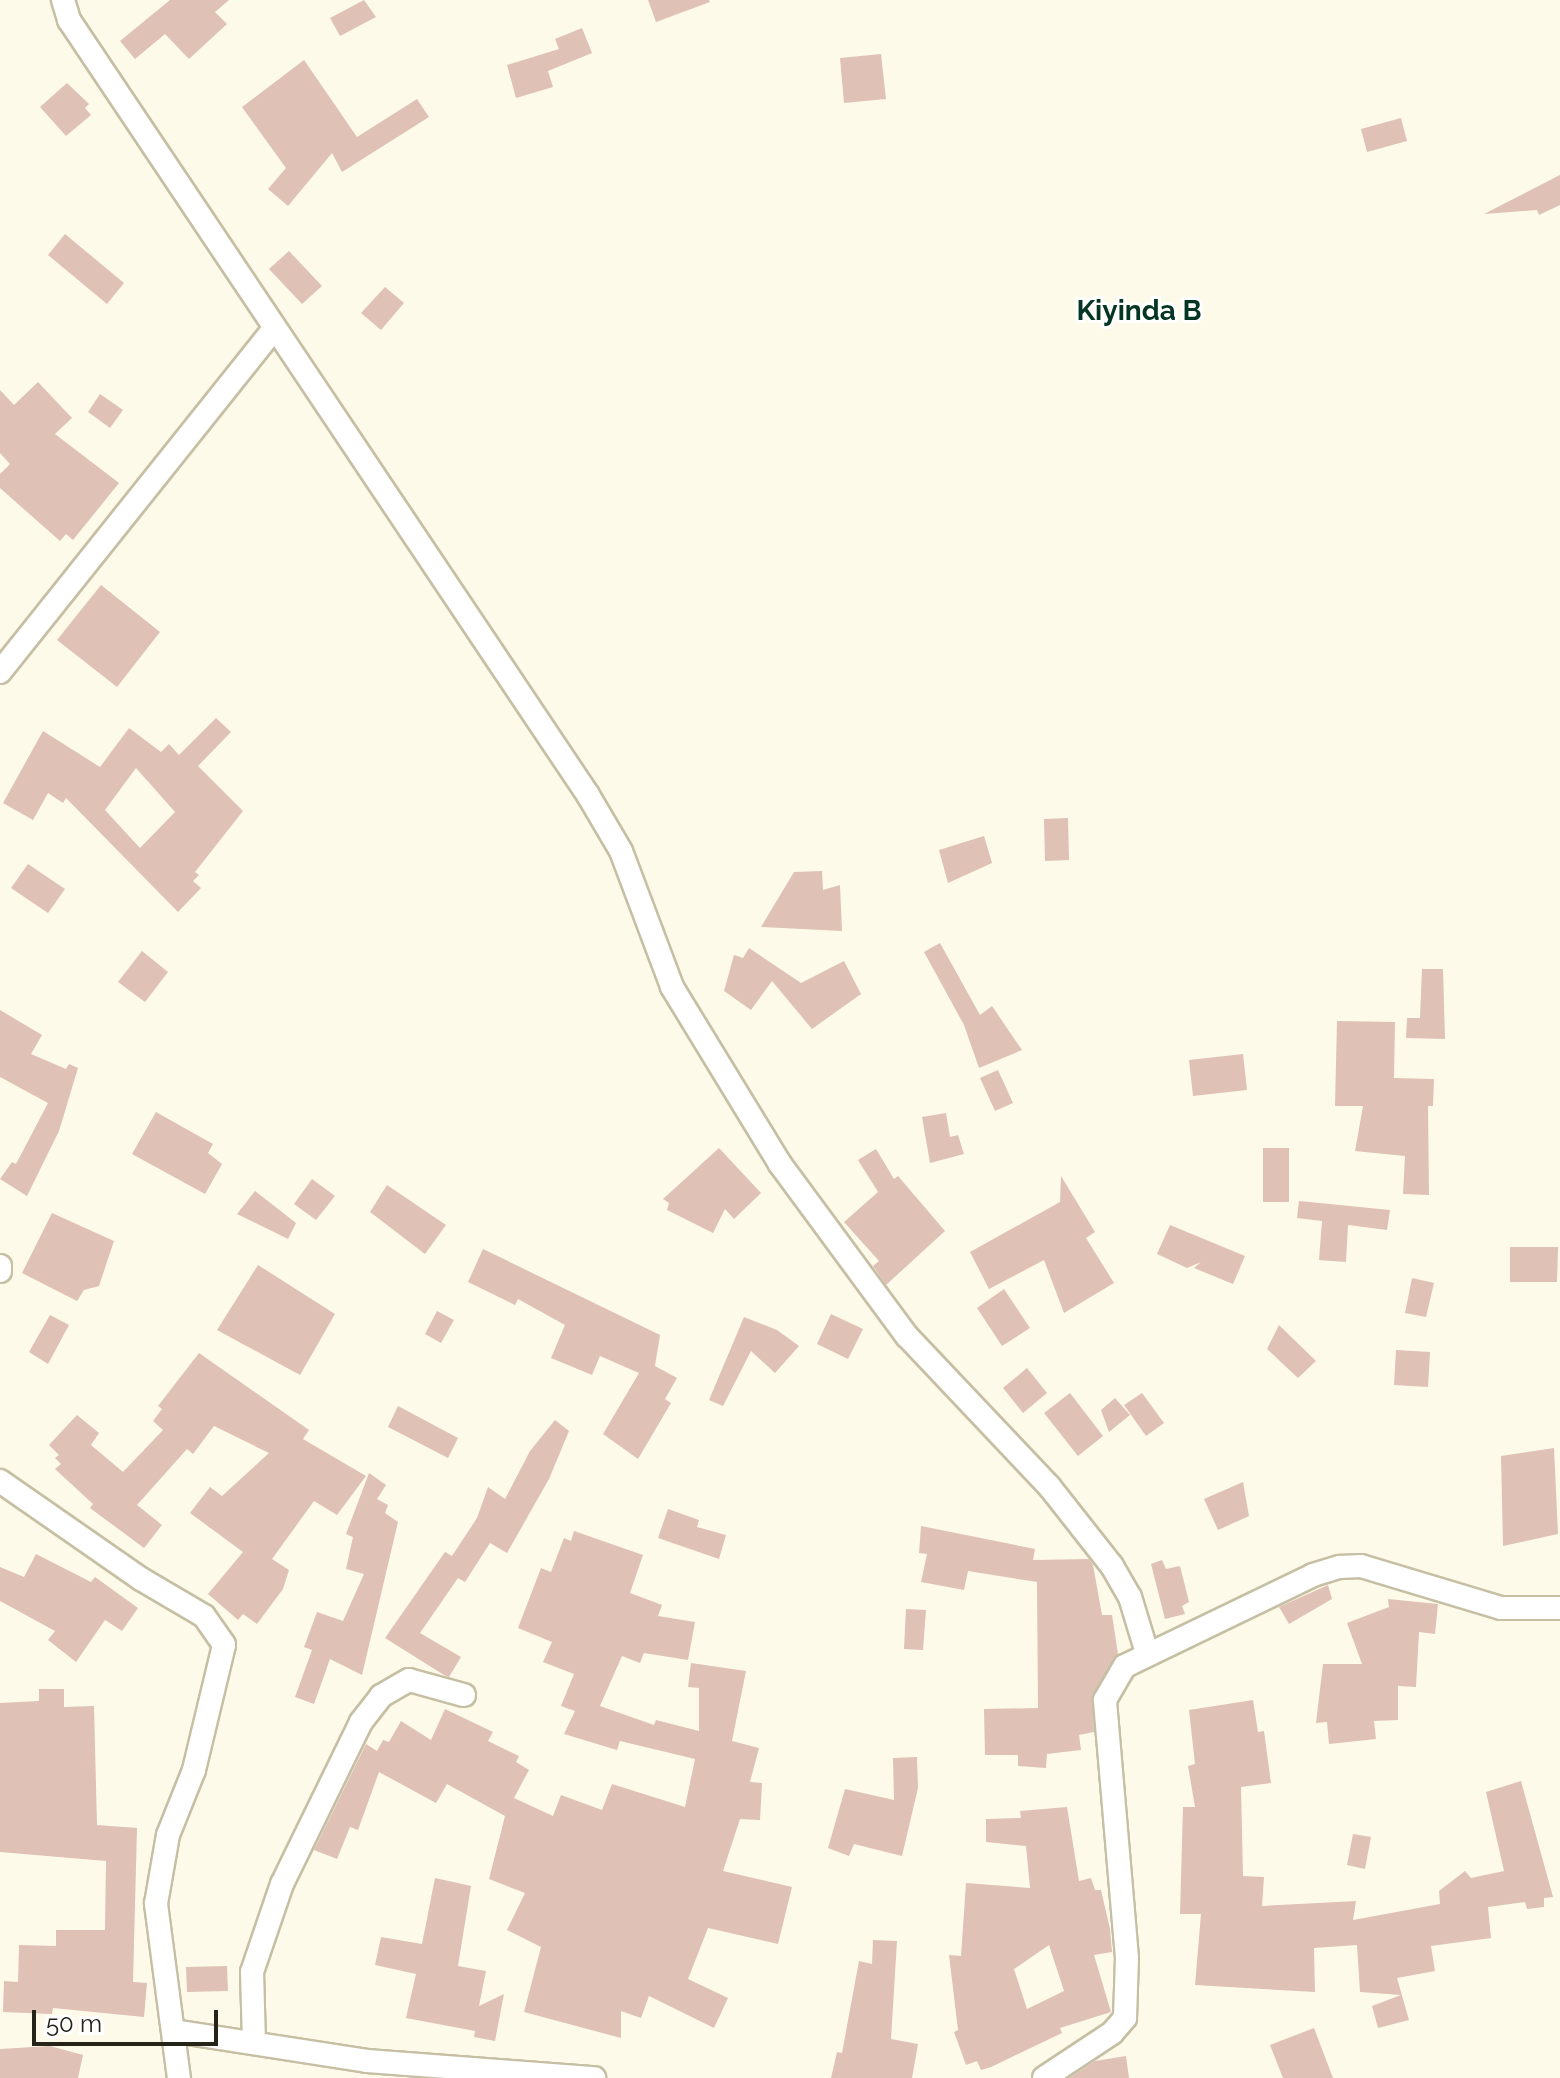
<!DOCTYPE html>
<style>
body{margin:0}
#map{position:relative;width:1560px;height:2078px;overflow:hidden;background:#fefae9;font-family:Raleway,sans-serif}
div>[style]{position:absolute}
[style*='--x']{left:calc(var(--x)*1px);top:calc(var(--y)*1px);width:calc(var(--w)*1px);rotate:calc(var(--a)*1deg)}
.building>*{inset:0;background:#dfc1b6}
.roads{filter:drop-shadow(2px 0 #c6bfa4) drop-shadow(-2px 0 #c6bfa4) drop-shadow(0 2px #c6bfa4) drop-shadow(0 -2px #c6bfa4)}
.minor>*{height:22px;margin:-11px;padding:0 11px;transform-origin:11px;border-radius:11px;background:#fff}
span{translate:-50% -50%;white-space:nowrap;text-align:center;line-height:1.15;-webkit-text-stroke:6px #fff;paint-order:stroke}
.quarter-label{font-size:28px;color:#053523;font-weight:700}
.scale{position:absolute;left:32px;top:2010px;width:186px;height:36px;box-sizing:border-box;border:4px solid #262319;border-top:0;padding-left:10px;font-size:24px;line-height:28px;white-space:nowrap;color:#262319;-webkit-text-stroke:6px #fff;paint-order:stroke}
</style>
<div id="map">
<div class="building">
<div style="clip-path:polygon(170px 0,229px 0,215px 12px,227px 24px,189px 59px,165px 34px,135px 59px,120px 41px)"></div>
<div style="clip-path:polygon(364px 0,376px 17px,340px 36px,330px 18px)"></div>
<div style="clip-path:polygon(648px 0,709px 0,710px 2px,656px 22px)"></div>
<div style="clip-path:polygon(582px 28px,592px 53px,548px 71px,553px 87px,516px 98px,507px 65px,559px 49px,555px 39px)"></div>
<div style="clip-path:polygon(881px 54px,886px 99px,844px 103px,840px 58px)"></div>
<div style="clip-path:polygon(304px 60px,357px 137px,417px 99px,429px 117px,342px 172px,332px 153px,288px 206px,268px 189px,286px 168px,242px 107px)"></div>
<div style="clip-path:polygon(67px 83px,89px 104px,85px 108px,91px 115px,66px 136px,40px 107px)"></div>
<div style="clip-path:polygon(1401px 118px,1407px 141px,1367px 152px,1361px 129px)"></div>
<div style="clip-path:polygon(1560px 175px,1560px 205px,1539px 215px,1537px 210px,1484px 214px)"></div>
<div style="clip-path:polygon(65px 234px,124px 283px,107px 304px,48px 255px)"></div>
<div style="clip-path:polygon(289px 251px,322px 286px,302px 304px,269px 269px)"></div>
<div style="clip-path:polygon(385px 287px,404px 303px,381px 330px,361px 313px)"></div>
<div style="clip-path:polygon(38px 382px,72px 418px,55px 434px,119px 483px,73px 540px,66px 534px,60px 541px,0 488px,0 474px,10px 464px,0 453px,0 390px,14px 405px)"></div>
<div style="clip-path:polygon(100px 394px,123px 410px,110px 428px,88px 412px)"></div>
<div style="clip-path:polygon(101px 585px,160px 632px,117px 687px,57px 640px)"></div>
<div style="clip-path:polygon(evenodd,216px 718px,231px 732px,198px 766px,243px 811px,195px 872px,199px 875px,193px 881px,201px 888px,178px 912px,66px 798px,63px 803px,48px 793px,33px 820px,3px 803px,43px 731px,100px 767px,129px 728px,161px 752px,169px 744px,179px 755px,216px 718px,136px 768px,175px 812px,140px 848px,105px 810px,136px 768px)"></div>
<div style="clip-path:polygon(1068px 818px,1069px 860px,1045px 861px,1044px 819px)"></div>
<div style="clip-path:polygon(984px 836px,992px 863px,948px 883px,939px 850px)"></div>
<div style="clip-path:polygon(28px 864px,65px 889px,48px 913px,11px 888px)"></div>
<div style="clip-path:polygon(822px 871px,823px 890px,840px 885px,842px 931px,761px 927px,794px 872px)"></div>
<div style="clip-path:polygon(940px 943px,980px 1015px,992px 1006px,1022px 1050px,979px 1068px,964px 1025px,924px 952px)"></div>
<div style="clip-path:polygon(749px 948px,801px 983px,844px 961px,861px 994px,812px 1029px,772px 981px,751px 1010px,724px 991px,734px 955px,743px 958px)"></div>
<div style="clip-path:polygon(142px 951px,168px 972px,145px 1002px,118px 982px)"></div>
<div style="clip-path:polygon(1422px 969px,1443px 969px,1445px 1039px,1406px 1038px,1407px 1018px,1420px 1018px)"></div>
<div style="clip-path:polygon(0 1010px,42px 1035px,31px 1054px,66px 1069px,69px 1064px,78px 1068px,59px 1131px,27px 1196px,0 1179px,12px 1162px,16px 1164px,48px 1103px,0 1077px)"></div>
<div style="clip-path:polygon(1337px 1021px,1395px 1022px,1394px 1078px,1434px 1079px,1433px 1106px,1428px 1106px,1429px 1195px,1403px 1194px,1405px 1156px,1355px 1151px,1363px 1106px,1335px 1106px)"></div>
<div style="clip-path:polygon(1243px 1054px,1247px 1090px,1193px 1096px,1189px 1060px)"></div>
<div style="clip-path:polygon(998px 1070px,1013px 1103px,995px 1111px,980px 1078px)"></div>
<div style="clip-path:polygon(156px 1112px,213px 1144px,208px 1153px,222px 1164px,205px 1194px,132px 1154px)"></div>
<div style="clip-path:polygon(946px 1113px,950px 1137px,958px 1135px,964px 1154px,930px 1163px,922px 1117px)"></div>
<div style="clip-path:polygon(719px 1148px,761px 1193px,734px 1219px,725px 1209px,713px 1233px,667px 1210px,669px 1203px,663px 1199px)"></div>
<div style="clip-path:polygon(1263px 1148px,1289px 1148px,1289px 1202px,1263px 1202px)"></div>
<div style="clip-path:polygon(876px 1149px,894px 1179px,898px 1176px,945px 1231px,886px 1285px,873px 1266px,879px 1261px,844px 1222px,878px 1192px,858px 1160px)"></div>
<div style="clip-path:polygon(1061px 1176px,1095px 1232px,1086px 1238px,1114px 1283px,1064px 1313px,1044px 1260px,989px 1289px,970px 1252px,1060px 1202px)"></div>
<div style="clip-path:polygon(312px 1179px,335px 1196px,316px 1220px,294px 1204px)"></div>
<div style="clip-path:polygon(387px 1185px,446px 1225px,425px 1254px,370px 1212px)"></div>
<div style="clip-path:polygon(255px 1191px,296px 1223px,288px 1239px,237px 1214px)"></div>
<div style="clip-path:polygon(1299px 1201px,1390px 1210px,1387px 1230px,1348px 1225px,1346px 1262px,1319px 1260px,1322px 1221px,1297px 1218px)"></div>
<div style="clip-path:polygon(52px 1213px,114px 1241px,99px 1286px,84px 1290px,77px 1301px,22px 1273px)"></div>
<div style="clip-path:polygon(1170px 1225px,1245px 1256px,1233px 1284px,1194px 1268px,1201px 1262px,1187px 1268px,1157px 1254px)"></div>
<div style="clip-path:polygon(1510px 1247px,1558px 1247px,1557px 1282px,1510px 1282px)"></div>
<div style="clip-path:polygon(483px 1249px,660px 1335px,655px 1366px,677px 1378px,665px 1399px,671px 1403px,638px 1459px,603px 1434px,639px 1373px,600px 1356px,592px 1375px,551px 1358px,565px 1325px,518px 1299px,515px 1305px,468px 1282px)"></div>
<div style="clip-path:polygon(258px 1265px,335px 1314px,300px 1375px,217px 1330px)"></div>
<div style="clip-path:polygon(1412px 1278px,1434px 1283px,1426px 1317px,1405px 1313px)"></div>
<div style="clip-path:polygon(1004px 1289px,1030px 1328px,1002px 1346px,977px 1308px)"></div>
<div style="clip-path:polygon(437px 1311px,454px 1320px,441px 1343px,425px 1334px)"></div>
<div style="clip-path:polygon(831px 1314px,863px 1329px,848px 1359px,817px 1344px)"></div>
<div style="clip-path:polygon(50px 1315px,69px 1325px,48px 1364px,29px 1352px)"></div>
<div style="clip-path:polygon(744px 1317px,777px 1330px,799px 1346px,775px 1373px,751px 1351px,723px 1406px,709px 1400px)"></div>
<div style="clip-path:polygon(1279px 1325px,1316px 1361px,1298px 1378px,1267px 1349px)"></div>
<div style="clip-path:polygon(1396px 1350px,1430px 1352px,1428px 1387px,1394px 1385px)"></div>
<div style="clip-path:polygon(199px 1353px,309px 1430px,303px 1439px,366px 1476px,337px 1515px,314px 1501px,272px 1559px,289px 1570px,283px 1589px,257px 1624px,243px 1614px,238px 1620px,208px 1594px,243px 1552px,190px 1513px,210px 1487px,222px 1496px,269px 1453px,214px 1426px,193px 1454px,187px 1449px,137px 1505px,162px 1525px,144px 1548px,90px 1508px,93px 1504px,55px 1469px,61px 1464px,55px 1458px,59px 1455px,49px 1445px,77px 1415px,99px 1433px,91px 1445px,123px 1472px,163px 1430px,153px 1421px,162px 1409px,158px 1406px)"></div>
<div style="clip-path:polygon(1027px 1368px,1047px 1393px,1023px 1413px,1003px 1388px)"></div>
<div style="clip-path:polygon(1070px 1393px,1103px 1436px,1078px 1456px,1044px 1413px)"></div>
<div style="clip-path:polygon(1142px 1393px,1164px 1423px,1146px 1436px,1124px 1405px)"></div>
<div style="clip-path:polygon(1115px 1398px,1130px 1415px,1109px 1432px,1101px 1410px)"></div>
<div style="clip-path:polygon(398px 1406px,458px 1438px,448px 1458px,388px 1427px)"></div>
<div style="clip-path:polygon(555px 1420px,569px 1431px,549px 1479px,507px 1553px,490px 1543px,465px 1582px,458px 1578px,420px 1633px,461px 1657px,449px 1677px,444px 1675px,385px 1638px,445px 1552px,452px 1556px,477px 1518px,488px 1487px,505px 1499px,530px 1451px)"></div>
<div style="clip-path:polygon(1554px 1448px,1558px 1534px,1503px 1546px,1501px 1456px)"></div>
<div style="clip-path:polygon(369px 1473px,386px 1485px,377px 1499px,388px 1505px,385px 1513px,398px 1522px,362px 1675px,330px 1659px,314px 1704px,295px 1697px,312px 1650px,304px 1647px,317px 1612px,343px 1621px,364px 1574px,346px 1569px,353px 1537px,346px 1534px)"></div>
<div style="clip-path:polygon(1243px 1482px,1249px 1516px,1218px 1530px,1204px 1499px)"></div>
<div style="clip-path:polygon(668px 1509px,699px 1520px,697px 1527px,726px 1535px,719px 1559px,658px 1538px)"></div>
<div style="clip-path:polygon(921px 1526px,1035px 1549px,1033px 1560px,1089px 1559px,1093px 1565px,1102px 1615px,1112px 1615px,1118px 1654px,1093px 1694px,1094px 1732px,1079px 1735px,1081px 1750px,1047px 1754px,1046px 1768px,1018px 1766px,1018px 1755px,985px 1755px,984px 1709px,1038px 1708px,1037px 1582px,968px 1571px,964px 1590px,921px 1582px,927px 1554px,919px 1553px)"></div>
<div style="clip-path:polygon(574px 1531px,643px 1555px,630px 1593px,662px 1605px,658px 1616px,695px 1622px,688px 1660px,644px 1653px,640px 1663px,622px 1656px,600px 1706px,654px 1725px,656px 1720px,699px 1731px,699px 1688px,688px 1687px,691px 1663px,746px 1671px,732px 1741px,759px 1748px,750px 1782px,762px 1783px,760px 1820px,740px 1819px,723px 1871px,792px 1887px,778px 1944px,708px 1928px,688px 1979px,728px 1998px,714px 2028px,649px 1996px,641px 2018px,621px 2011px,621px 2038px,524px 2012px,541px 1947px,507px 1930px,525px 1893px,489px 1879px,505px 1816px,447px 1784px,436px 1803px,379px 1772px,358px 1830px,350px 1827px,337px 1859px,314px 1850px,366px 1744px,377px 1751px,383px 1740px,389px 1742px,401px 1721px,431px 1740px,445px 1709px,493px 1732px,488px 1741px,519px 1756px,516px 1762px,529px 1770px,514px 1798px,553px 1816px,561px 1795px,602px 1810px,612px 1784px,685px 1807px,695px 1759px,620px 1741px,617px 1750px,564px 1734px,575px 1711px,561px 1706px,574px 1674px,543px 1662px,552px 1642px,518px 1628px,541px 1568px,551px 1572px,564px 1538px,571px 1541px)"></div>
<div style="clip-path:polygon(36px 1554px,91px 1582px,95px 1577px,138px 1608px,122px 1631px,105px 1620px,76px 1662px,48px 1640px,55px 1631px,0 1601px,0 1567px,24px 1577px)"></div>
<div style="clip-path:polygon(1162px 1560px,1166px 1569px,1180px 1566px,1189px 1602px,1182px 1606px,1185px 1614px,1165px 1619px,1151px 1564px)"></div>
<div style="clip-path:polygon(1328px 1585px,1332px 1599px,1289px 1624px,1279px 1607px)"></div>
<div style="clip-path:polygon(1388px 1599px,1438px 1604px,1435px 1634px,1419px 1632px,1416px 1687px,1398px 1686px,1398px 1720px,1374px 1721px,1376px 1739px,1329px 1744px,1327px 1722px,1316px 1723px,1323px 1664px,1362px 1664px,1347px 1623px,1389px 1607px)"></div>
<div style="clip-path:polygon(906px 1609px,926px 1610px,923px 1650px,904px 1649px)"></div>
<div style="clip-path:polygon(39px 1689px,64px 1689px,64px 1707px,94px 1706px,97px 1825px,137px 1828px,133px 1982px,147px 1983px,144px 2017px,53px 2008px,52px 2014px,3px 2012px,4px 1981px,18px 1982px,19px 1945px,56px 1946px,56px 1930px,105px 1930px,106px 1861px,0 1852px,0 1703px,39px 1701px)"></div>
<div style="clip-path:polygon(1253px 1700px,1258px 1732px,1264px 1731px,1271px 1783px,1241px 1787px,1243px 1876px,1264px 1877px,1262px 1906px,1356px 1901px,1353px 1920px,1440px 1904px,1439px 1891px,1465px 1871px,1471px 1878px,1504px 1871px,1486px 1792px,1521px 1781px,1553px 1897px,1544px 1898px,1544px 1907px,1527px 1909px,1525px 1902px,1488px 1907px,1491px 1938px,1431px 1946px,1435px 1971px,1397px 1978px,1409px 2020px,1378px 2028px,1372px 2006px,1401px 1995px,1360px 1992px,1357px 1945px,1314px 1948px,1315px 1992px,1195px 1985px,1201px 1914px,1180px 1914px,1183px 1807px,1195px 1807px,1188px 1766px,1195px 1764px,1189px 1710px)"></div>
<div style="clip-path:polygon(917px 1757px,918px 1788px,902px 1856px,854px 1844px,849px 1856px,828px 1848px,845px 1789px,894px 1800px,893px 1758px)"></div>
<div style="clip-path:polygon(evenodd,1067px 1807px,1079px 1881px,1091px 1878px,1095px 1890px,1101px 1890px,1110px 1929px,1112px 1952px,1094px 1955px,1111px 2012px,1060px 2028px,1062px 2033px,991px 2067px,981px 2070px,977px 2061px,966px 2065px,954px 2032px,958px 2030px,949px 1955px,961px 1956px,966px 1883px,1030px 1888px,1026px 1846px,986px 1842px,986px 1819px,1021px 1818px,1020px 1811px,1067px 1807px,1049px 1945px,1064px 1991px,1027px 2009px,1014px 1969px,1049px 1945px)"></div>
<div style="clip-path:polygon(1353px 1834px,1371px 1837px,1365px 1869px,1347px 1865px)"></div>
<div style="clip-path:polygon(435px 1878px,471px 1886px,458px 1966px,486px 1971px,479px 2006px,504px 1994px,495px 2041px,474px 2037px,475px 2031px,406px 2018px,416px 1974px,375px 1965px,381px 1937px,422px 1944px)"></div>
<div style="clip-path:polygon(873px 1940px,897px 1941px,891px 2039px,918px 2044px,912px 2078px,831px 2078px,837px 2052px,842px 2053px,859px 1961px,872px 1964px)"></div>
<div style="clip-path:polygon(227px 1966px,228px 1991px,187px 1992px,186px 1967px)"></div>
<div style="clip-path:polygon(1314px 2028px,1333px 2078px,1283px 2078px,1270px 2045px)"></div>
<div style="clip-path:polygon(50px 2046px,83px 2055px,78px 2078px,0 2078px,0 2049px)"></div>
<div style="clip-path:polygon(1126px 2056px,1129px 2078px,1069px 2078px,1095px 2061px)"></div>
</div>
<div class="roads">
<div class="minor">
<div style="--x:63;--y:0;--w:21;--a:73"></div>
<div style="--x:69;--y:20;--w:933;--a:56.19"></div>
<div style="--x:588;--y:795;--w:65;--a:59.5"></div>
<div style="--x:621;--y:851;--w:145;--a:69.4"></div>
<div style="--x:672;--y:987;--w:207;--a:58.6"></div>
<div style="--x:780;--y:1164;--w:214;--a:53.6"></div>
<div style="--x:907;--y:1336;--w:207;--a:46.6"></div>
<div style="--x:1049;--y:1486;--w:102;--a:51.8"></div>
<div style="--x:1112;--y:1566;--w:36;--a:60"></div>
<div style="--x:1130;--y:1597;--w:59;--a:73.1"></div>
<div style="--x:0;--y:672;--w:440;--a:-51.4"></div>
<div style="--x:0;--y:1266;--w:5;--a:90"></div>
<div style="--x:0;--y:1481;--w:172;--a:34.8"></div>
<div style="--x:141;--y:1579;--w:73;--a:30.4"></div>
<div style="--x:204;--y:1616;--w:35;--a:55"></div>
<div style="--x:224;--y:1645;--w:129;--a:103.5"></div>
<div style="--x:194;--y:1770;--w:70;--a:111.8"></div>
<div style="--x:168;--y:1835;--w:70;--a:99.9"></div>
<div style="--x:156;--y:1904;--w:176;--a:82.5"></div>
<div style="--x:174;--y:2031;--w:195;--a:8.8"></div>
<div style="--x:367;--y:2061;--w:228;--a:4.3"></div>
<div style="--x:254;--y:2043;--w:71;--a:-91.6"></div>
<div style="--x:252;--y:1972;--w:93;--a:-71.2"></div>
<div style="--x:282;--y:1884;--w:180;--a:-64"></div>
<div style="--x:361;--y:1722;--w:33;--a:-52"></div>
<div style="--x:381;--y:1696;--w:32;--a:-30"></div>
<div style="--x:409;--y:1680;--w:57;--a:15.3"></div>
<div style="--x:1044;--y:2078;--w:82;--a:-33.5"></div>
<div style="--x:1112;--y:2033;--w:20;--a:-49"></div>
<div style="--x:1125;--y:2018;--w:60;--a:-88.1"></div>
<div style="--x:1127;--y:1958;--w:259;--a:-94.9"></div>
<div style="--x:1105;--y:1700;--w:39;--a:-60"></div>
<div style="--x:1125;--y:1666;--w:209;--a:-25.8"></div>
<div style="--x:1313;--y:1575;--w:28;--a:-17"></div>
<div style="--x:1340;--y:1567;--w:21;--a:-3"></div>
<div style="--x:1361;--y:1566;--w:146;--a:16.7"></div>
<div style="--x:1501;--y:1608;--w:59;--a:0"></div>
</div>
</div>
<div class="quarter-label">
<span style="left:1139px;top:311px">Kiyinda B</span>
</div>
<div class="scale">50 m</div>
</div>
